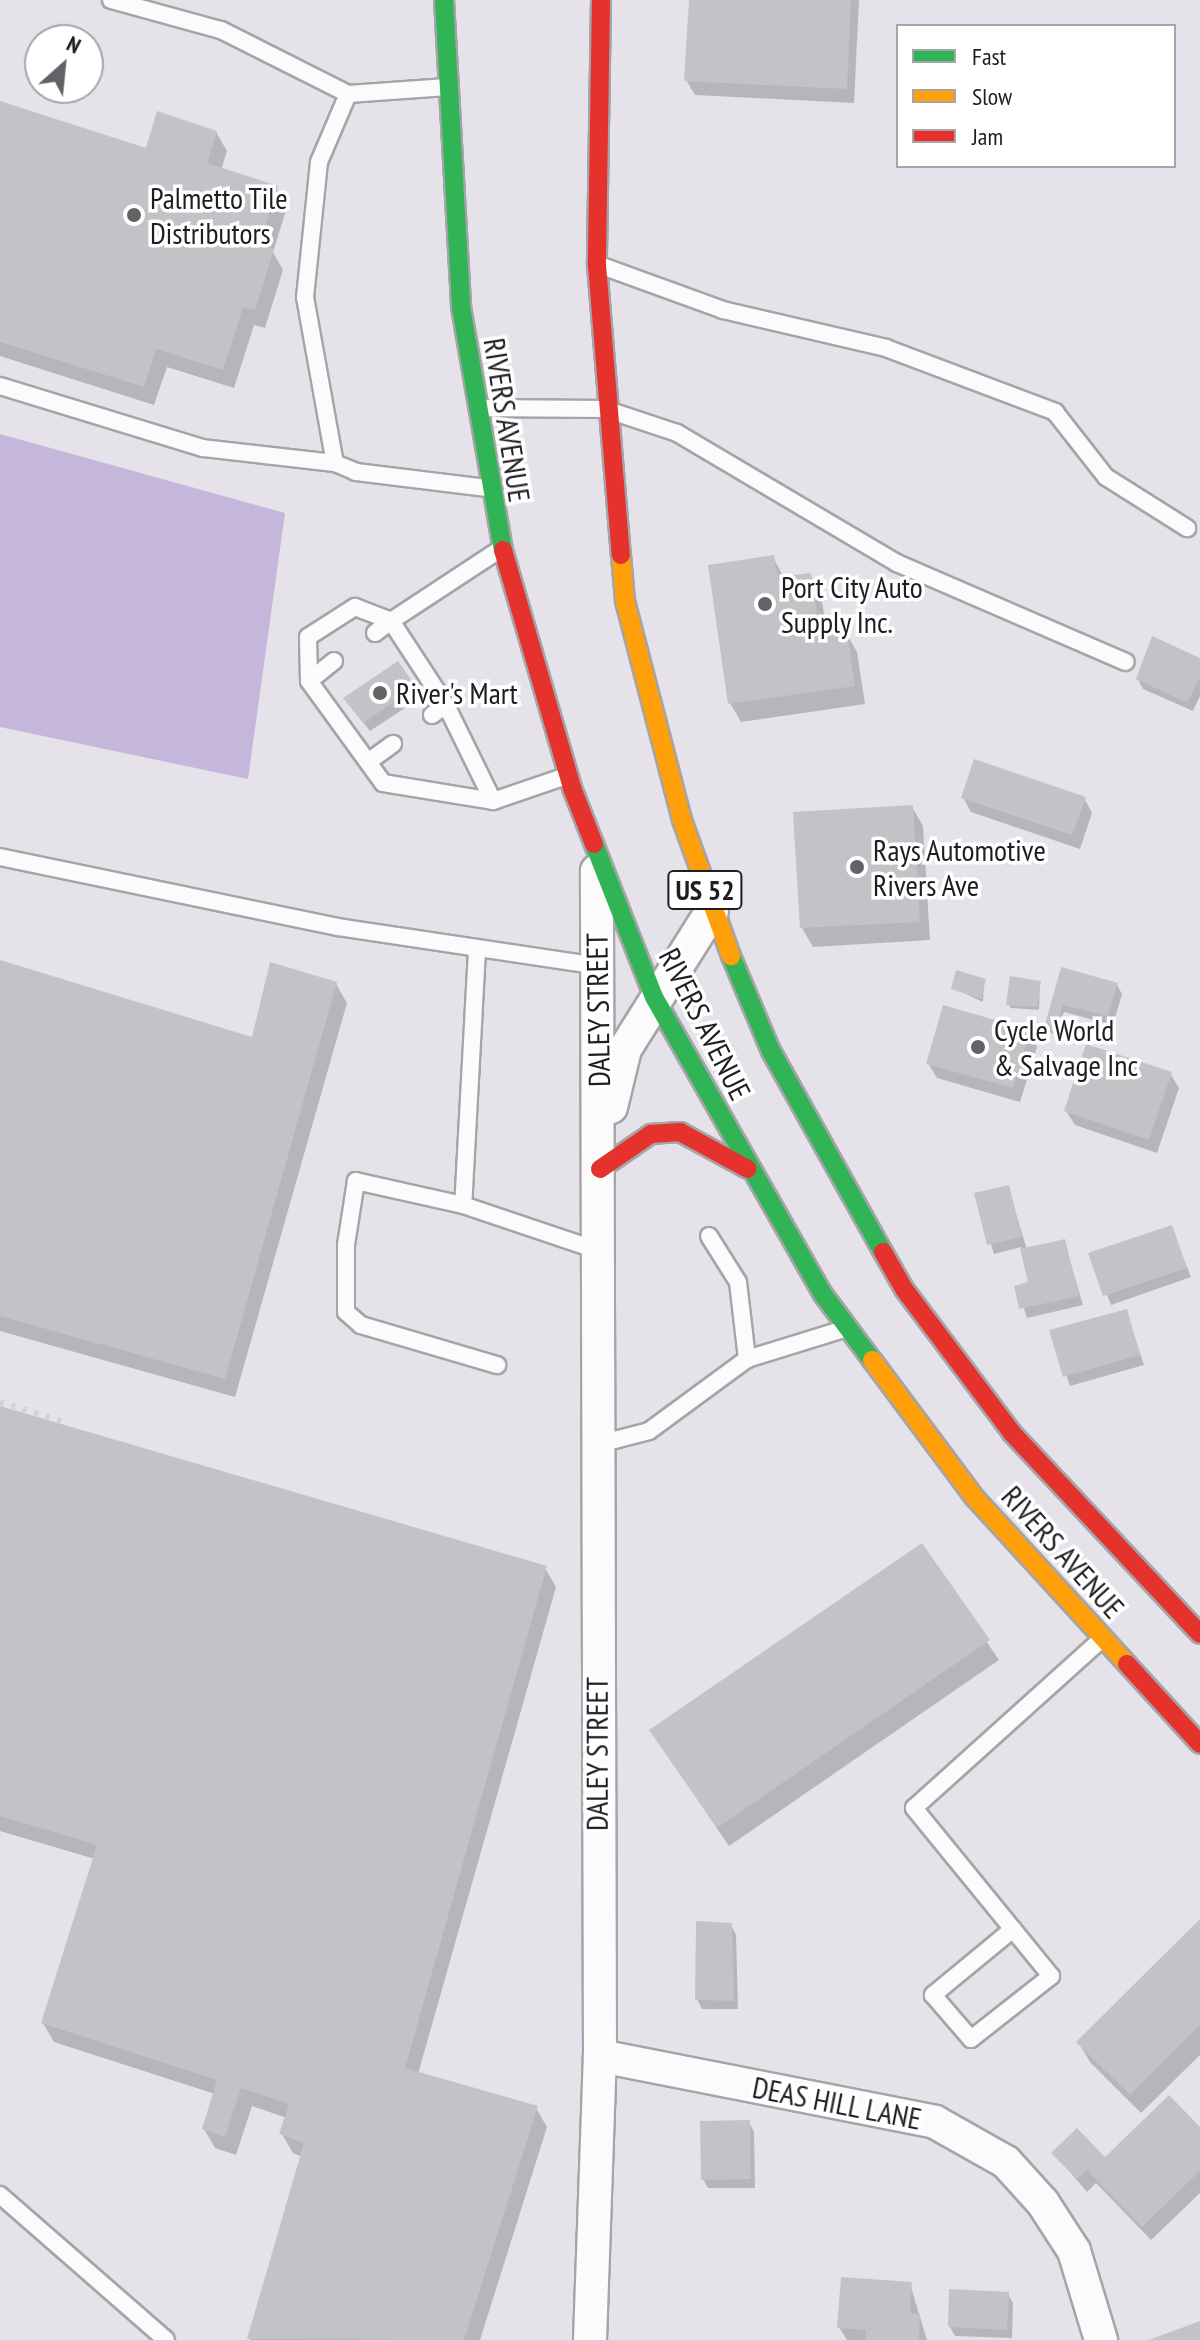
<!DOCTYPE html>
<style>
body{margin:0}
#map{position:relative;width:1200px;height:2340px;overflow:hidden;background:#e5e3e9;font-family:"PT Sans Narrow",sans-serif}
div>[style]{position:absolute}
[style*='--x']{left:calc(var(--x)*1px);top:calc(var(--y)*1px);width:calc(var(--w)*1px);rotate:calc(var(--a)*1deg)}
.forest>*{inset:0;background:#c5b7db}
.shadow>*{inset:0;background:#0003}
.building>*{inset:0;background:#c3c2c6}
.roads{filter:drop-shadow(2px 0 #a5a4a8) drop-shadow(-2px 0 #a5a4a8) drop-shadow(0 2px #a5a4a8) drop-shadow(0 -2px #a5a4a8)}
.lane>*{height:16px;margin:-8px;padding:0 8px;transform-origin:8px;border-radius:8px;background:#fbfbfc}
.street>*{height:32px;margin:-16px;padding:0 16px;transform-origin:16px;border-radius:16px;background:#fbfbfc}
.fast>*{height:18px;margin:-9px;padding:0 9px;transform-origin:9px;border-radius:9px;background:#30b455}
.slow>*{height:18px;margin:-9px;padding:0 9px;transform-origin:9px;border-radius:9px;background:#ff9f0a}
.jam>*{height:18px;margin:-9px;padding:0 9px;transform-origin:9px;border-radius:9px;background:#e5322d}
.rail>*{height:6px;margin-top:-3px;transform-origin:0;background:repeating-linear-gradient(90deg,#d2d2d3 0 4px,transparent 0 12px)}
.dots>*{width:22px;height:22px;translate:-50% -50%;box-sizing:border-box;border:4px solid #fff;border-radius:50%}
span{translate:-50% -50%;white-space:nowrap;text-align:center;line-height:1.15;-webkit-text-stroke:7px #fff;paint-order:stroke}
.shield-label span{padding:2px 6px;background:#fff;border:2px solid;border-radius:6px;-webkit-text-stroke-width:0}
.shield-label{font-size:28px;color:#1e1d20;font-weight:700}
.poi-label{font-size:30px;color:#1e1d20}
.left{translate:0 -50%;text-align:left}
.street-label{font-size:30px;color:#1e1d20}
.legend{position:absolute;left:896px;top:24px;width:280px;height:144px;box-sizing:border-box;background:#fff;border:2px solid #a5a5a6;margin:0;padding:10px 14px;list-style:none;font-size:24px;color:#1e1d20}
.legend li{display:flex;align-items:center;gap:16px;height:40px}
.legend b{width:40px;border:2px solid #a5a5a6}
.north{position:absolute;left:24px;top:24px;width:80px;height:80px;box-sizing:border-box;background:#fff;border:2px solid #a5a5a6;border-radius:50%;rotate:27deg;font-size:22px;font-weight:700;line-height:32px;text-align:center;color:#1e1d20}
.north::after{content:'';display:block;margin:auto;width:28px;height:36px;background:#646266;clip-path:polygon(50% 0,100% 100%,50% 72%,0 100%)}
</style>
<div id="map">
<div class="forest">
<div style="clip-path:polygon(0 434px,285px 513px,248px 779px,0 727px)"></div>
</div>
<div class="shadow">
<div style="clip-path:polygon(691px 0,859px 0,854px 103px,695px 95px,686px 80px)"></div>
<div style="clip-path:polygon(0 104px,147px 150px,216px 132px,227px 151px,221px 170px,276px 188px,287px 207px,273px 252px,283px 270px,265px 328px,254px 325px,234px 388px,167px 367px,154px 405px,0 356px)"></div>
<div style="clip-path:polygon(773px 557px,784px 578px,810px 575px,821px 594px,827px 635px,846px 633px,857px 652px,865px 704px,741px 722px,730px 703px)"></div>
<div style="clip-path:polygon(1200px 660px,1200px 696px,1193px 711px,1143px 689px,1138px 679px)"></div>
<div style="clip-path:polygon(397px 663px,420px 698px,370px 731px,351px 707px)"></div>
<div style="clip-path:polygon(963px 797px,1084px 798px,1092px 813px,1080px 849px,971px 812px)"></div>
<div style="clip-path:polygon(912px 807px,923px 826px,930px 940px,813px 947px,802px 928px)"></div>
<div style="clip-path:polygon(0 962px,253px 1040px,336px 984px,347px 1003px,235px 1397px,0 1331px)"></div>
<div style="clip-path:polygon(984px 981px,983px 1002px,953px 988px)"></div>
<div style="clip-path:polygon(1040px 983px,1039px 1010px,1011px 1008px,1008px 1004px)"></div>
<div style="clip-path:polygon(1117px 985px,1122px 994px,1113px 1025px,1064px 1012px,1056px 1035px,1049px 1032px,1053px 1002px)"></div>
<div style="clip-path:polygon(1028px 1032px,1037px 1047px,1020px 1102px,937px 1078px,928px 1063px)"></div>
<div style="clip-path:polygon(1170px 1073px,1179px 1088px,1157px 1153px,1075px 1125px,1066px 1111px)"></div>
<div style="clip-path:polygon(1008px 1187px,1027px 1250px,1064px 1241px,1083px 1305px,1027px 1318px,1017px 1287px,1030px 1284px,1021px 1247px,994px 1254px,976px 1195px)"></div>
<div style="clip-path:polygon(1171px 1227px,1191px 1277px,1111px 1305px,1091px 1255px)"></div>
<div style="clip-path:polygon(1126px 1311px,1144px 1365px,1070px 1386px,1052px 1332px)"></div>
<div style="clip-path:polygon(0 1408px,545px 1568px,556px 1587px,418px 2074px,536px 2108px,547px 2127px,480px 2340px,250px 2340px,302px 2157px,293px 2153px,282px 2134px,287px 2118px,252px 2106px,236px 2155px,215px 2148px,204px 2129px,215px 2094px,54px 2042px,43px 2023px,95px 1859px,0 1831px)"></div>
<div style="clip-path:polygon(921px 1545px,999px 1660px,729px 1846px,651px 1731px)"></div>
<div style="clip-path:polygon(1200px 1922px,1200px 2055px,1141px 2113px,1090px 2062px,1079px 2043px)"></div>
<div style="clip-path:polygon(731px 1925px,736px 1935px,738px 2009px,702px 2009px,697px 1999px)"></div>
<div style="clip-path:polygon(749px 2122px,754px 2132px,755px 2188px,708px 2188px,703px 2179px)"></div>
<div style="clip-path:polygon(1200px 2130px,1200px 2193px,1151px 2240px,1096px 2183px,1087px 2192px,1054px 2153px,1105px 2159px)"></div>
<div style="clip-path:polygon(910px 2284px,927px 2340px,847px 2340px,839px 2327px)"></div>
<div style="clip-path:polygon(1008px 2294px,1013px 2303px,1012px 2338px,955px 2336px,950px 2327px)"></div>
</div>
<div class="building">
<div style="clip-path:polygon(689px 0,851px 0,847px 89px,684px 81px)"></div>
<div style="clip-path:polygon(0 101px,146px 148px,157px 111px,217px 131px,207px 163px,278px 186px,259px 245px,274px 249px,255px 310px,243px 307px,223px 370px,156px 349px,144px 387px,0 342px)"></div>
<div style="clip-path:polygon(774px 555px,778px 577px,811px 573px,820px 634px,847px 631px,855px 686px,728px 704px,708px 565px)"></div>
<div style="clip-path:polygon(1152px 636px,1200px 658px,1200px 677px,1187px 703px,1136px 679px)"></div>
<div style="clip-path:polygon(398px 661px,416px 687px,363px 723px,343px 698px)"></div>
<div style="clip-path:polygon(974px 759px,1086px 797px,1072px 835px,961px 798px)"></div>
<div style="clip-path:polygon(913px 805px,920px 922px,800px 928px,793px 812px)"></div>
<div style="clip-path:polygon(0 960px,252px 1037px,270px 962px,337px 982px,225px 1379px,0 1316px)"></div>
<div style="clip-path:polygon(1061px 967px,1118px 983px,1108px 1016px,1063px 1005px,1054px 1032px,1044px 1028px)"></div>
<div style="clip-path:polygon(956px 970px,986px 979px,981px 999px,951px 989px)"></div>
<div style="clip-path:polygon(1010px 976px,1041px 981px,1037px 1007px,1006px 1005px)"></div>
<div style="clip-path:polygon(943px 1005px,1030px 1030px,1013px 1088px,926px 1064px)"></div>
<div style="clip-path:polygon(1086px 1044px,1172px 1072px,1149px 1140px,1064px 1111px)"></div>
<div style="clip-path:polygon(1009px 1185px,1022px 1237px,987px 1245px,974px 1193px)"></div>
<div style="clip-path:polygon(1172px 1225px,1187px 1268px,1103px 1296px,1088px 1253px)"></div>
<div style="clip-path:polygon(1065px 1239px,1079px 1296px,1019px 1309px,1014px 1286px,1028px 1282px,1020px 1249px)"></div>
<div style="clip-path:polygon(1127px 1309px,1140px 1355px,1063px 1377px,1049px 1330px)"></div>
<div style="clip-path:polygon(0 1406px,547px 1566px,405px 2068px,538px 2106px,464px 2340px,247px 2339px,304px 2143px,279px 2134px,289px 2104px,241px 2088px,225px 2137px,202px 2129px,217px 2080px,41px 2023px,97px 1845px,0 1816px)"></div>
<div style="clip-path:polygon(922px 1543px,990px 1640px,717px 1828px,649px 1730px)"></div>
<div style="clip-path:polygon(1200px 1919px,1200px 2025px,1130px 2095px,1076px 2042px)"></div>
<div style="clip-path:polygon(696px 1921px,732px 1923px,734px 2001px,695px 2000px)"></div>
<div style="clip-path:polygon(1169px 2095px,1200px 2127px,1200px 2171px,1142px 2227px,1087px 2170px,1077px 2179px,1051px 2153px,1077px 2128px,1105px 2157px)"></div>
<div style="clip-path:polygon(750px 2120px,751px 2179px,701px 2180px,700px 2121px)"></div>
<div style="clip-path:polygon(841px 2277px,912px 2282px,910px 2313px,920px 2314px,919px 2340px,865px 2340px,866px 2330px,837px 2328px)"></div>
<div style="clip-path:polygon(949px 2289px,1009px 2292px,1007px 2330px,948px 2327px)"></div>
<div style="clip-path:polygon(1200px 2321px,1200px 2340px,1149px 2340px)"></div>
</div>
<div class="roads">
<div class="lane">
<div style="--x:111;--y:0;--w:114;--a:15.3"></div>
<div style="--x:221;--y:30;--w:142;--a:26.7"></div>
<div style="--x:447;--y:87;--w:99;--a:176"></div>
<div style="--x:348;--y:94;--w:74;--a:113.1"></div>
<div style="--x:319;--y:162;--w:136;--a:95.9"></div>
<div style="--x:305;--y:297;--w:169;--a:79.8"></div>
<div style="--x:335;--y:463;--w:23;--a:23"></div>
<div style="--x:356;--y:472;--w:132;--a:7"></div>
<div style="--x:602;--y:266;--w:129;--a:20"></div>
<div style="--x:723;--y:310;--w:167;--a:13.1"></div>
<div style="--x:886;--y:348;--w:181;--a:20.7"></div>
<div style="--x:1055;--y:412;--w:83;--a:51.9"></div>
<div style="--x:1106;--y:477;--w:96;--a:32.2"></div>
<div style="--x:0;--y:386;--w:212;--a:17"></div>
<div style="--x:203;--y:448;--w:133;--a:6.5"></div>
<div style="--x:478;--y:408;--w:127;--a:0.5"></div>
<div style="--x:605;--y:409;--w:76;--a:18.4"></div>
<div style="--x:677;--y:433;--w:256;--a:30.6"></div>
<div style="--x:897;--y:563;--w:249;--a:23.4"></div>
<div style="--x:499;--y:550;--w:129;--a:146.7"></div>
<div style="--x:391;--y:621;--w:100;--a:56.8"></div>
<div style="--x:446;--y:705;--w:107;--a:63.9"></div>
<div style="--x:493;--y:801;--w:77;--a:-18.9"></div>
<div style="--x:375;--y:633;--w:20;--a:-37"></div>
<div style="--x:334;--y:661;--w:32;--a:141"></div>
<div style="--x:309;--y:681;--w:126;--a:54"></div>
<div style="--x:383;--y:783;--w:111;--a:9.3"></div>
<div style="--x:309;--y:681;--w:44;--a:-91.3"></div>
<div style="--x:308;--y:637;--w:56;--a:-32.6"></div>
<div style="--x:355;--y:607;--w:39;--a:21"></div>
<div style="--x:432;--y:715;--w:17;--a:-36"></div>
<div style="--x:368;--y:762;--w:31;--a:-36"></div>
<div style="--x:0;--y:857;--w:345;--a:11.7"></div>
<div style="--x:338;--y:927;--w:263;--a:8.5"></div>
<div style="--x:477;--y:950;--w:255;--a:93.1"></div>
<div style="--x:463;--y:1205;--w:145;--a:18.6"></div>
<div style="--x:463;--y:1205;--w:110;--a:-167.4"></div>
<div style="--x:356;--y:1181;--w:65;--a:98.9"></div>
<div style="--x:346;--y:1245;--w:67;--a:90"></div>
<div style="--x:346;--y:1312;--w:20;--a:41"></div>
<div style="--x:361;--y:1325;--w:142;--a:16.4"></div>
<div style="--x:709;--y:1236;--w:54;--a:57.8"></div>
<div style="--x:738;--y:1282;--w:78;--a:83.3"></div>
<div style="--x:599;--y:1444;--w:52;--a:-14.6"></div>
<div style="--x:649;--y:1431;--w:122;--a:-36.3"></div>
<div style="--x:747;--y:1359;--w:105;--a:-17.2"></div>
<div style="--x:1013;--y:1929;--w:104;--a:140.5"></div>
<div style="--x:933;--y:1995;--w:58;--a:49.2"></div>
<div style="--x:971;--y:2039;--w:102;--a:-38.2"></div>
<div style="--x:1051;--y:1976;--w:217;--a:-129.2"></div>
<div style="--x:914;--y:1808;--w:253;--a:-42"></div>
<div style="--x:0;--y:2195;--w:220;--a:41.1"></div>
</div>
<div class="street">
<div style="--x:611;--y:1107;--w:60;--a:-76.4"></div>
<div style="--x:625;--y:1049;--w:163;--a:-57.8"></div>
<div style="--x:600;--y:2056;--w:341;--a:11.1"></div>
<div style="--x:935;--y:2122;--w:81;--a:29.4"></div>
<div style="--x:1006;--y:2162;--w:55;--a:47.9"></div>
<div style="--x:1043;--y:2203;--w:57;--a:57.1"></div>
<div style="--x:1074;--y:2251;--w:93;--a:73.1"></div>
<div style="--x:590;--y:2340;--w:284;--a:-88"></div>
<div style="--x:600;--y:2056;--w:1185;--a:-90.15"></div>
</div>
<div class="fast">
<div style="--x:444;--y:0;--w:307;--a:86.8"></div>
<div style="--x:461;--y:307;--w:247;--a:80.2"></div>
<div style="--x:594;--y:844;--w:164;--a:68.6"></div>
<div style="--x:654;--y:997;--w:340;--a:60.4"></div>
<div style="--x:822;--y:1293;--w:84;--a:53.3"></div>
<div style="--x:731;--y:956;--w:103;--a:67.2"></div>
<div style="--x:771;--y:1051;--w:230;--a:60.9"></div>
</div>
<div class="slow">
<div style="--x:621;--y:555;--w:46;--a:85"></div>
<div style="--x:625;--y:601;--w:226;--a:75.4"></div>
<div style="--x:682;--y:820;--w:145;--a:70.2"></div>
<div style="--x:872;--y:1360;--w:172;--a:53.3"></div>
<div style="--x:975;--y:1498;--w:225;--a:47.5"></div>
</div>
<div class="jam">
<div style="--x:601;--y:0;--w:265;--a:90.9"></div>
<div style="--x:597;--y:265;--w:291;--a:85.3"></div>
<div style="--x:503;--y:550;--w:248;--a:73.8"></div>
<div style="--x:572;--y:788;--w:60;--a:68.6"></div>
<div style="--x:600;--y:1169;--w:62;--a:-34.5"></div>
<div style="--x:651;--y:1134;--w:29;--a:-4"></div>
<div style="--x:680;--y:1132;--w:77;--a:28.6"></div>
<div style="--x:883;--y:1252;--w:43;--a:60.4"></div>
<div style="--x:904;--y:1289;--w:180;--a:53.1"></div>
<div style="--x:1012;--y:1433;--w:275;--a:46.9"></div>
<div style="--x:1127;--y:1664;--w:108;--a:47.6"></div>
</div>
</div>
<div class="rail">
<div style="--x:0;--y:1402;--w:71;--a:17.2"></div>
</div>
<div class="dots">
<div style="left:134px;top:215px;background:#646266"></div>
<div style="left:765px;top:604px;background:#646266"></div>
<div style="left:380px;top:693px;background:#646266"></div>
<div style="left:857px;top:867px;background:#646266"></div>
<div style="left:978px;top:1047px;background:#646266"></div>
</div>
<div class="shield-label">
<span style="left:705px;top:890px">US 52</span>
</div>
<div class="poi-label">
<span class="left" style="left:150px;top:215px">Palmetto Tile<br>Distributors</span>
<span class="left" style="left:781px;top:604px">Port City Auto<br>Supply Inc.</span>
<span class="left" style="left:396px;top:693px">River's Mart</span>
<span class="left" style="left:873px;top:867px">Rays Automotive<br>Rivers Ave</span>
<span class="left" style="left:994px;top:1047px">Cycle World<br>&amp; Salvage Inc</span>
</div>
<div class="street-label">
<span style="left:507px;top:420px;rotate:81deg">RIVERS AVENUE</span>
<span style="left:598px;top:1010px;rotate:-91deg">DALEY STREET</span>
<span style="left:705px;top:1024px;rotate:63deg">RIVERS AVENUE</span>
<span style="left:1063px;top:1552px;rotate:48deg">RIVERS AVENUE</span>
<span style="left:597px;top:1754px;rotate:-90deg">DALEY STREET</span>
<span style="left:837px;top:2103px;rotate:11deg">DEAS HILL LANE</span>
</div>
<ul class="legend">
<li><b style="height:10px;background:#30b455"></b>Fast</li>
<li><b style="height:10px;background:#ff9f0a"></b>Slow</li>
<li><b style="height:10px;background:#e5322d"></b>Jam</li>
</ul>
<div class="north">N</div>
</div>
